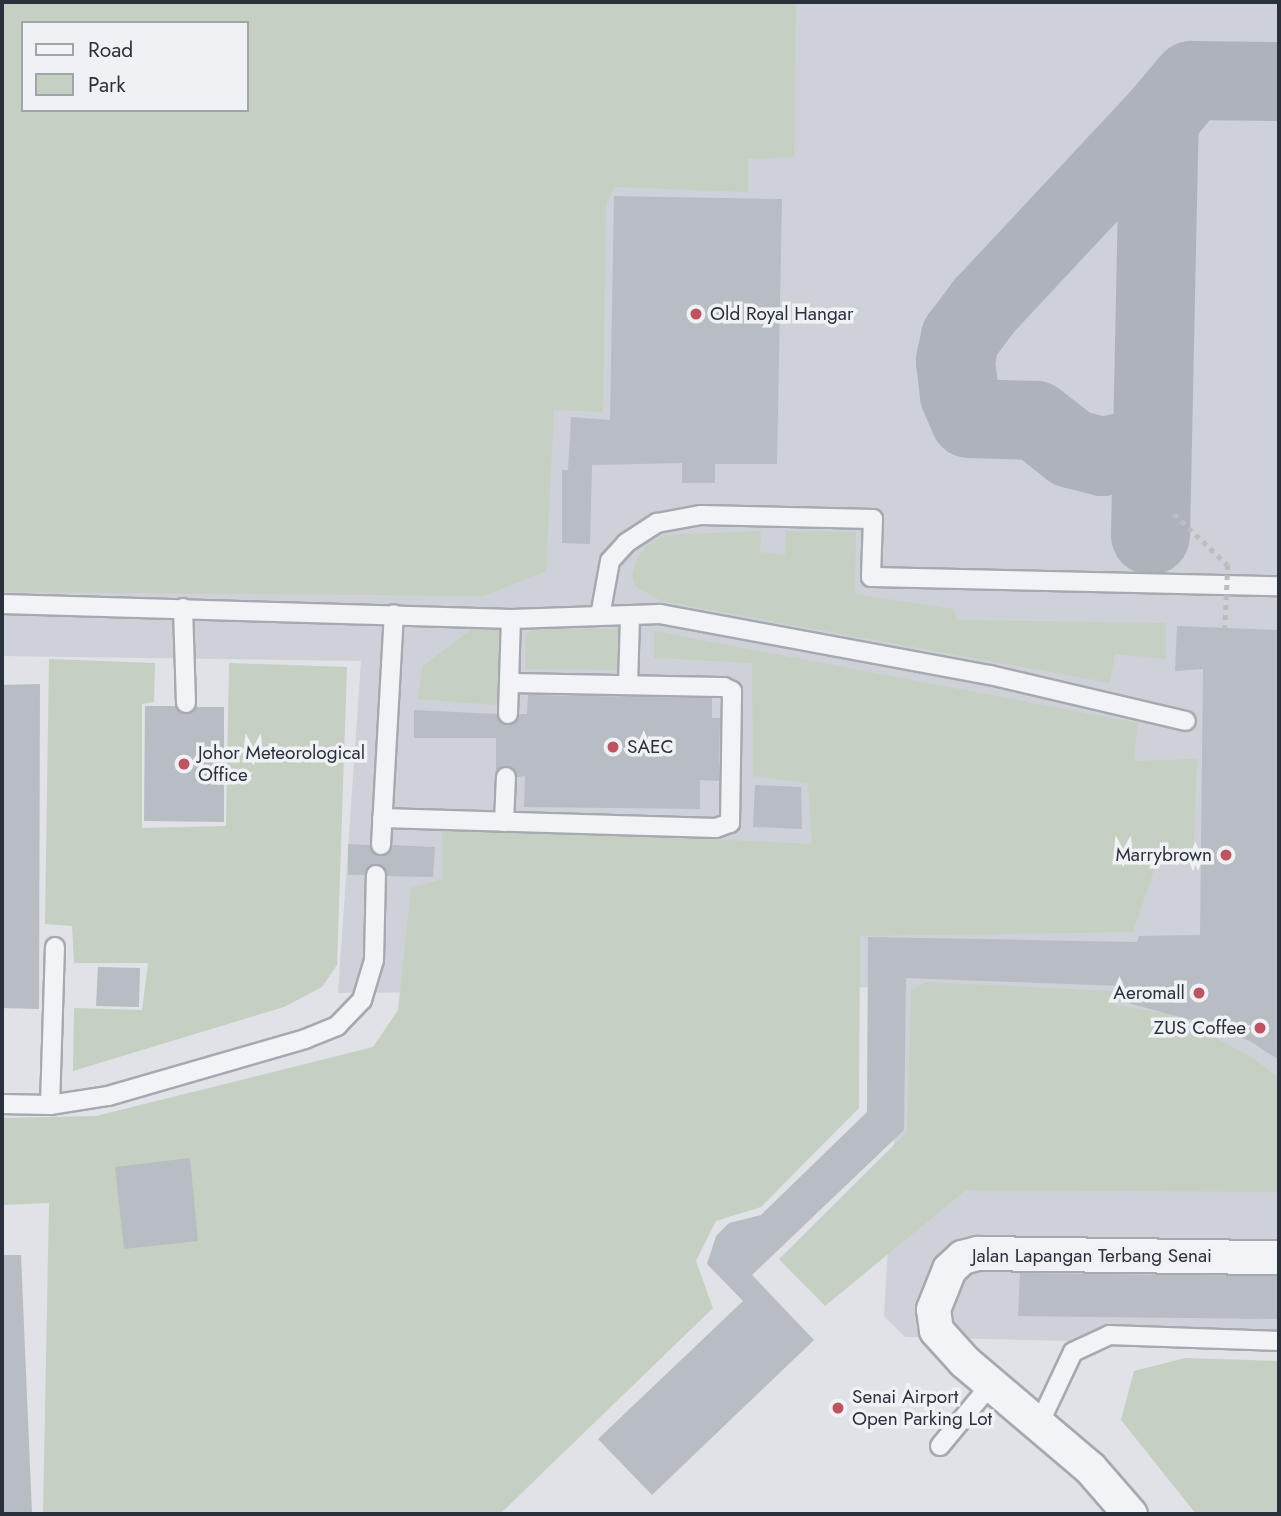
<!DOCTYPE html>
<style>
body{margin:0}
#map{position:relative;width:1281px;height:1516px;overflow:hidden;background:#e0e2e7;font-family:Jost,sans-serif}
div>[style]{position:absolute}
[style*='--x']{left:calc(var(--x)*1px);top:calc(var(--y)*1px);width:calc(var(--w)*1px);rotate:calc(var(--a)*1deg)}
.built>*{inset:0;background:#ced1d8}
.green>*{inset:0;background:#c5d0c2}
.taxiway>*{height:79px;margin:-39.5px;padding:0 39.5px;transform-origin:39.5px;border-radius:39.5px;background:#aeb2bb}
.building>*{inset:0;background:#b8bcc3}
.roads{filter:drop-shadow(2px 0 #a6a9b0) drop-shadow(-2px 0 #a6a9b0) drop-shadow(0 2px #a6a9b0) drop-shadow(0 -2px #a6a9b0)}
.service>*{height:18px;margin:-9px;padding:0 9px;transform-origin:9px;border-radius:9px;background:#f2f3f6}
.minor>*{height:33px;margin:-16.5px;padding:0 16.5px;transform-origin:16.5px;border-radius:16.5px;background:#f2f3f6}
.path-bridge>*{height:4.5px;margin-top:-2.25px;transform-origin:0;background:repeating-linear-gradient(90deg,#babdc2 0 5px,transparent 0 10px)}
.dots>*{width:19px;height:19px;translate:-50% -50%;box-sizing:border-box;border:4px solid #eff1f5;border-radius:50%}
span{translate:-50% -50%;white-space:nowrap;text-align:center;line-height:1.15;-webkit-text-stroke:7px #eff1f5;paint-order:stroke}
.poi-label{font-size:19px;color:#2a313c}
.left{translate:0 -50%;text-align:left}
.right{translate:-100% -50%;text-align:right}
.street-label{font-size:19px;color:#2a313c}
.frame{position:absolute;inset:0;border:4px solid #2a313c;pointer-events:none}
.legend{position:absolute;left:21px;top:21px;width:228px;height:91px;box-sizing:border-box;background:#eff1f5;border:2px solid #a0a4ab;margin:0;padding:9px 12px;list-style:none;font-size:21px;color:#2a313c}
.legend li{display:flex;align-items:center;gap:14px;height:35px}
.legend b{width:35px;border:2px solid #a0a4ab}
</style>
<div id="map">
<div class="built">
<div style="clip-path:polygon(evenodd,2px 2px,1279px 2px,1279px 1346px,905px 1337px,884px 1316px,903px 987px,338px 993px,361px 661px,2px 656px,2px 2px,23px 23px,247px 23px,247px 110px,23px 110px,23px 23px)"></div>
</div>
<div class="green">
<div style="clip-path:polygon(evenodd,2px 2px,796px 2px,794px 157px,748px 159px,748px 192px,615px 187px,606px 204px,603px 412px,554px 410px,546px 571px,483px 596px,2px 592px,2px 2px,23px 23px,247px 23px,247px 110px,23px 110px,23px 23px)"></div>
<div style="clip-path:polygon(761px 531px,760px 552px,785px 555px,786px 531px,856px 532px,855px 594px,953px 609px,957px 620px,1166px 623px,1166px 659px,1115px 654px,1110px 683px,661px 601px,635px 586px,632px 574px,637px 559px,645px 547px,664px 535px)"></div>
<div style="clip-path:polygon(473px 628px,499px 629px,497px 705px,418px 699px,423px 666px)"></div>
<div style="clip-path:polygon(535px 628px,618px 629px,618px 670px,525px 669px,526px 634px)"></div>
<div style="clip-path:polygon(654px 631px,1138px 723px,1134px 761px,1197px 759px,1193px 864px,1156px 864px,1133px 932px,860px 936px,859px 1108px,761px 1207px,716px 1221px,696px 1261px,713px 1308px,500px 1514px,43px 1514px,49px 1203px,2px 1205px,2px 1118px,96px 1116px,373px 1047px,398px 1010px,411px 888px,443px 879px,442px 827px,812px 844px,808px 783px,753px 776px,752px 663px,654px 658px)"></div>
<div style="clip-path:polygon(49px 659px,155px 663px,154px 702px,142px 704px,142px 828px,226px 826px,229px 663px,347px 667px,337px 965px,322px 987px,284px 1007px,73px 1071px,74px 1008px,142px 1010px,148px 963px,74px 963px,72px 926px,45px 924px)"></div>
<div style="clip-path:polygon(926px 982px,1111px 991px,1113px 1004px,1170px 1014px,1250px 1056px,1279px 1078px,1279px 1192px,966px 1190px,825px 1306px,779px 1259px,907px 1132px,911px 990px)"></div>
<div style="clip-path:polygon(1185px 1358px,1279px 1361px,1279px 1514px,1196px 1514px,1121px 1420px,1134px 1371px)"></div>
</div>
<div class="taxiway">
<div style="--x:1152;--y:440;--w:14;--a:146"></div>
<div style="--x:1140;--y:448;--w:39;--a:168"></div>
<div style="--x:1102;--y:456;--w:32;--a:-166"></div>
<div style="--x:1071;--y:448;--w:46;--a:-142.1"></div>
<div style="--x:1035;--y:420;--w:66;--a:-178.3"></div>
<div style="--x:969;--y:418;--w:26;--a:-113"></div>
<div style="--x:959;--y:394;--w:34;--a:-97"></div>
<div style="--x:955;--y:360;--w:24;--a:-78"></div>
<div style="--x:960;--y:337;--w:40;--a:-53"></div>
<div style="--x:984;--y:305;--w:256;--a:-46.9"></div>
<div style="--x:1150;--y:535;--w:417;--a:-88.8"></div>
<div style="--x:1159;--y:118;--w:50;--a:-49.9"></div>
<div style="--x:1191;--y:80;--w:88;--a:0.7"></div>
</div>
<div class="building">
<div style="clip-path:polygon(614px 196px,782px 199px,777px 464px,715px 464px,715px 483px,682px 483px,682px 463px,592px 465px,590px 544px,562px 543px,562px 470px,568px 470px,571px 417px,610px 420px)"></div>
<div style="clip-path:polygon(1177px 626px,1279px 630px,1279px 1060px,1250px 1041px,1202px 1023px,1117px 1000px,1121px 986px,906px 978px,904px 1130px,752px 1275px,814px 1340px,652px 1495px,598px 1439px,743px 1301px,707px 1264px,716px 1236px,729px 1223px,761px 1215px,867px 1112px,868px 937px,1137px 942px,1139px 936px,1200px 935px,1203px 669px,1175px 671px)"></div>
<div style="clip-path:polygon(40px 684px,39px 1009px,2px 1008px,2px 685px)"></div>
<div style="clip-path:polygon(528px 695px,712px 698px,712px 718px,720px 718px,719px 781px,700px 780px,700px 809px,524px 807px,525px 776px,517px 777px,507px 766px,496px 773px,496px 738px,414px 738px,414px 710px,497px 714px,508px 725px,519px 714px,527px 714px)"></div>
<div style="clip-path:polygon(145px 706px,175px 706px,186px 714px,197px 707px,224px 707px,224px 822px,144px 821px)"></div>
<div style="clip-path:polygon(755px 785px,801px 787px,802px 829px,753px 827px)"></div>
<div style="clip-path:polygon(348px 844px,370px 845px,381px 856px,392px 845px,435px 847px,433px 877px,387px 876px,377px 864px,365px 875px,348px 875px)"></div>
<div style="clip-path:polygon(98px 967px,140px 968px,139px 1007px,96px 1006px)"></div>
<div style="clip-path:polygon(190px 1158px,198px 1241px,124px 1249px,115px 1167px)"></div>
<div style="clip-path:polygon(2px 1255px,21px 1255px,32px 1514px,2px 1514px)"></div>
<div style="clip-path:polygon(1020px 1273px,1279px 1276px,1279px 1319px,1018px 1316px)"></div>
</div>
<div class="roads">
<div class="service">
<div style="--x:2;--y:604;--w:509;--a:1.69"></div>
<div style="--x:511;--y:619;--w:149;--a:-1.9"></div>
<div style="--x:660;--y:614;--w:336;--a:10.5"></div>
<div style="--x:990;--y:675;--w:201;--a:13.2"></div>
<div style="--x:183;--y:608;--w:95;--a:88.2"></div>
<div style="--x:600;--y:616;--w:56;--a:-79.7"></div>
<div style="--x:610;--y:561;--w:24;--a:-48"></div>
<div style="--x:626;--y:543;--w:37;--a:-33"></div>
<div style="--x:657;--y:523;--w:45;--a:-10.3"></div>
<div style="--x:701;--y:515;--w:172;--a:1.3"></div>
<div style="--x:873;--y:519;--w:58;--a:92"></div>
<div style="--x:871;--y:577;--w:408;--a:1.3"></div>
<div style="--x:628;--y:685;--w:69;--a:-88.3"></div>
<div style="--x:508;--y:714;--w:95;--a:-88.2"></div>
<div style="--x:382;--y:818;--w:334;--a:1.7"></div>
<div style="--x:716;--y:828;--w:15;--a:-20"></div>
<div style="--x:730;--y:823;--w:132;--a:-89.1"></div>
<div style="--x:732;--y:691;--w:9;--a:-153"></div>
<div style="--x:724;--y:687;--w:215;--a:-178.9"></div>
<div style="--x:504;--y:822;--w:45;--a:-87.5"></div>
<div style="--x:381;--y:845;--w:231;--a:-86.8"></div>
<div style="--x:2;--y:1104;--w:48;--a:1.2"></div>
<div style="--x:50;--y:1105;--w:59;--a:-8.8"></div>
<div style="--x:108;--y:1096;--w:205;--a:-16.1"></div>
<div style="--x:305;--y:1039;--w:35;--a:-22"></div>
<div style="--x:337;--y:1026;--w:36;--a:-46"></div>
<div style="--x:362;--y:1000;--w:42;--a:-73.3"></div>
<div style="--x:374;--y:960;--w:85;--a:-88.7"></div>
<div style="--x:50;--y:1105;--w:158;--a:-88.2"></div>
<div style="--x:1040;--y:1422;--w:77;--a:-64.8"></div>
<div style="--x:1073;--y:1352;--w:40;--a:-25"></div>
<div style="--x:1109;--y:1335;--w:170;--a:2"></div>
<div style="--x:940;--y:1446;--w:82;--a:-50.5"></div>
</div>
<div class="minor">
<div style="--x:1130;--y:1514;--w:61;--a:-131"></div>
<div style="--x:1090;--y:1468;--w:165;--a:-139.7"></div>
<div style="--x:964;--y:1361;--w:42;--a:-132.1"></div>
<div style="--x:936;--y:1330;--w:21;--a:-98"></div>
<div style="--x:933;--y:1309;--w:43;--a:-68.2"></div>
<div style="--x:949;--y:1269;--w:18;--a:-43"></div>
<div style="--x:962;--y:1257;--w:16;--a:-15"></div>
<div style="--x:977;--y:1253;--w:302;--a:0.8"></div>
</div>
</div>
<div class="path-bridge">
<div style="--x:1174;--y:514;--w:74;--a:43.4"></div>
<div style="--x:1228;--y:565;--w:64;--a:92.7"></div>
</div>
<div class="dots">
<div style="left:696px;top:314px;background:#be5361"></div>
<div style="left:613px;top:747px;background:#be5361"></div>
<div style="left:184px;top:764px;background:#be5361"></div>
<div style="left:1226px;top:855px;background:#be5361"></div>
<div style="left:1199px;top:993px;background:#be5361"></div>
<div style="left:1260px;top:1028px;background:#be5361"></div>
<div style="left:838px;top:1408px;background:#be5361"></div>
</div>
<div class="poi-label">
<span class="left" style="left:710px;top:314px">Old Royal Hangar</span>
<span class="left" style="left:627px;top:747px">SAEC</span>
<span class="left" style="left:198px;top:764px">Johor Meteorological<br>Office</span>
<span class="right" style="left:1212px;top:855px">Marrybrown</span>
<span class="right" style="left:1185px;top:993px">Aeromall</span>
<span class="right" style="left:1246px;top:1028px">ZUS Coffee</span>
<span class="left" style="left:852px;top:1408px">Senai Airport<br>Open Parking Lot</span>
</div>
<div class="street-label">
<span style="left:1092px;top:1256px">Jalan Lapangan Terbang Senai</span>
</div>
<div class="frame"></div>
<ul class="legend">
<li><b style="height:9px;background:#f2f3f6"></b>Road</li>
<li><b style="height:19px;background:#c5d0c2"></b>Park</li>
</ul>
</div>
